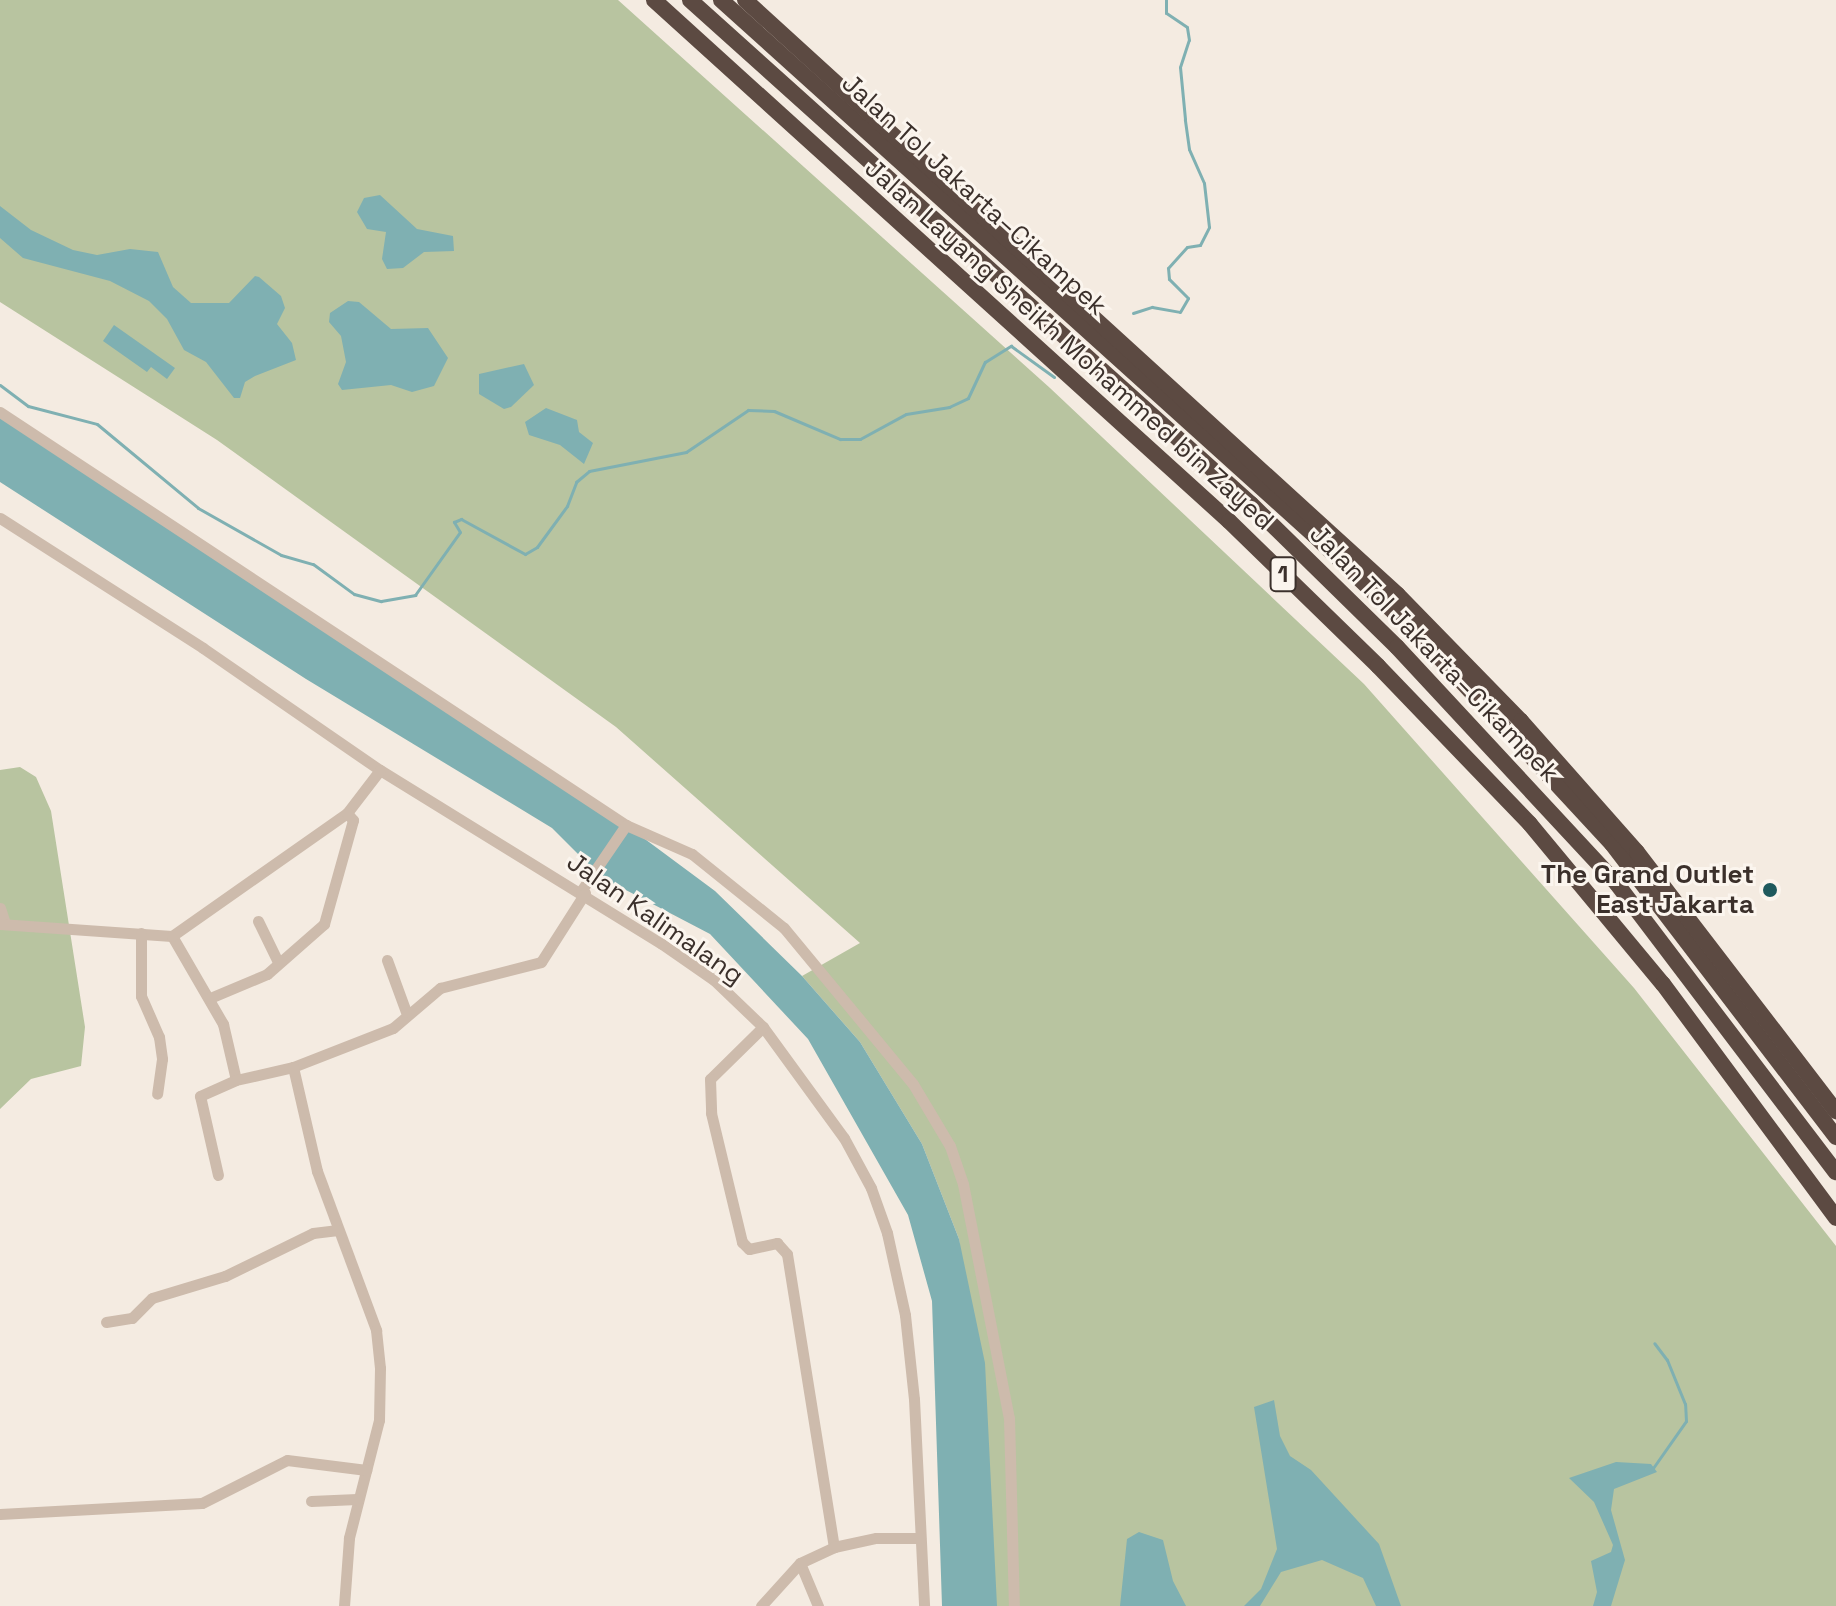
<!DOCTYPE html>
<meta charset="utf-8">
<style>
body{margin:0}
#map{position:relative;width:1836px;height:1606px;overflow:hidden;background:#f4ebe1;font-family:"Space Grotesk",sans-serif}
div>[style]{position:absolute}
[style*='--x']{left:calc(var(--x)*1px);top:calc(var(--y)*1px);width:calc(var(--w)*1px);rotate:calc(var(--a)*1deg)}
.green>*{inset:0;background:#b8c4a0}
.water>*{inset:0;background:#7fb0b2}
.stream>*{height:3px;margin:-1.5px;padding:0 1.5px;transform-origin:1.5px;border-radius:1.5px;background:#7fb0b2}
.minor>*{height:11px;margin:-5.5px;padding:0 5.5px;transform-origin:5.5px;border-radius:5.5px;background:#cdbbac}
.highway>*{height:16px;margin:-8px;padding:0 8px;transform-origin:8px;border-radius:8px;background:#5c4a42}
.dots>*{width:22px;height:22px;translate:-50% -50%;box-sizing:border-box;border:4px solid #fbf5ee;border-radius:50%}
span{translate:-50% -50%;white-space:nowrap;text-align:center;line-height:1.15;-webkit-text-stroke:6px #fbf5ee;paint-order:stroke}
.shield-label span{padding:2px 6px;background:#fbf5ee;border:2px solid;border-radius:6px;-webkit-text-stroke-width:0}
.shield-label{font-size:24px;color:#3b302b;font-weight:700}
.street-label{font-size:26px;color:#3b302b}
.poi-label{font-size:26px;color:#3b302b;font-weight:700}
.right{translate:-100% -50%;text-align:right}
</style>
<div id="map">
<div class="green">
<div style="clip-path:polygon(0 0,618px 0,1050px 388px,1364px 684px,1634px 988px,1836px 1246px,1836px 1606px,996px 1606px,959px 1239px,922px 1144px,860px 1042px,802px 976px,860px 943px,616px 727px,217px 440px,0 302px)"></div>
<div style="clip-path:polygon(20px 767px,36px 777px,51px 811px,85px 1027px,81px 1066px,31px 1079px,0 1109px,0 770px)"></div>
</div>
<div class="water">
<div style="clip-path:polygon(380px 195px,417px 229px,453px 236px,454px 251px,424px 252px,403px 268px,387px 269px,382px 259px,386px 232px,367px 229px,357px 212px,364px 198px)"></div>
<div style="clip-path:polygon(0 206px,31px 230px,73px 250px,97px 255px,130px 249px,158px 252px,173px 287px,191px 303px,229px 303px,255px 276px,259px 277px,281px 296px,285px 308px,277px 324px,292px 343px,296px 360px,255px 376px,245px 382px,240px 398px,234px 398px,206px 362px,184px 350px,167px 319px,149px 301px,110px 281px,23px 258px,0 238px)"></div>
<div style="clip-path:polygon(348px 301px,359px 302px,391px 329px,428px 328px,448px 358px,434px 386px,412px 392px,391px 385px,342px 390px,338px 384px,346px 362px,341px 336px,329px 322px,330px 313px)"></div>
<div style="clip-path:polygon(114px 325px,175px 368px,167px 379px,151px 367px,147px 372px,103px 341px)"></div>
<div style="clip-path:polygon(524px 364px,534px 385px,511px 407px,504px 409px,479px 394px,479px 374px)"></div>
<div style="clip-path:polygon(546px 408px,577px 420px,579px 432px,593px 443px,584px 464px,560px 445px,529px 435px,525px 422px)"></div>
<div style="clip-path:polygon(0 412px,626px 825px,715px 891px,802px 976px,860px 1042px,922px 1144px,959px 1239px,985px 1363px,997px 1606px,942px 1606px,932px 1301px,908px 1215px,808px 1039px,710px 934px,601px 877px,552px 828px,306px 679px,0 482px)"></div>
<div style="clip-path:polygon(1274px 1400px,1280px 1436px,1290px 1456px,1311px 1470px,1379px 1544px,1401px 1606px,1376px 1606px,1363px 1578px,1322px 1560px,1281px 1572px,1260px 1606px,1244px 1606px,1261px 1589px,1277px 1549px,1254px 1407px)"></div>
<div style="clip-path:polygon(1616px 1462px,1651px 1464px,1657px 1472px,1614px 1489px,1611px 1510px,1625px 1560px,1611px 1606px,1593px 1606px,1597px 1592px,1591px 1561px,1611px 1552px,1613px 1545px,1594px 1502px,1569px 1478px)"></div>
<div style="clip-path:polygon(1139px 1532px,1163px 1540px,1173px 1581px,1186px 1606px,1120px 1606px,1127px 1539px)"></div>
</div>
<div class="stream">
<div style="--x:1133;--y:313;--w:20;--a:-18"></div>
<div style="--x:1152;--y:307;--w:28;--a:10"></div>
<div style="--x:1180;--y:312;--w:16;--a:-60"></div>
<div style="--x:1188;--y:298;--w:27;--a:-135"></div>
<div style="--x:1169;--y:279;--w:11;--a:-95"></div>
<div style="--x:1168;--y:268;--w:28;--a:-48"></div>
<div style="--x:1187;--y:247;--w:13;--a:-9"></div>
<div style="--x:1200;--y:245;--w:20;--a:-63"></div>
<div style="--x:1209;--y:227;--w:44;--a:-96.5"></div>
<div style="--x:1204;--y:183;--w:37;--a:-114"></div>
<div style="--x:1189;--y:149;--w:30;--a:-98"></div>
<div style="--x:1185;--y:119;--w:52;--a:-95.5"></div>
<div style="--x:1180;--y:67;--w:28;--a:-72"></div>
<div style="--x:1189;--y:40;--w:13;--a:-99"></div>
<div style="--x:1187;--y:27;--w:25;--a:-146"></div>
<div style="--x:1166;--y:13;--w:13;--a:-90"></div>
<div style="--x:0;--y:385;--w:35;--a:37"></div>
<div style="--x:28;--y:406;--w:71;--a:14.6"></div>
<div style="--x:97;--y:424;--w:131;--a:39.7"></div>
<div style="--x:198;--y:508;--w:95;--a:29.5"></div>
<div style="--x:281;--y:555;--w:33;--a:16"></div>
<div style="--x:313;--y:564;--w:51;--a:36.2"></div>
<div style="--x:354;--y:594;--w:28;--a:15"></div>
<div style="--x:381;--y:601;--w:35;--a:-10"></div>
<div style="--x:415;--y:595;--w:77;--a:-54.5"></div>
<div style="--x:460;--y:532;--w:12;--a:-121"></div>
<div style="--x:454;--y:522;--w:8;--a:-23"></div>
<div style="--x:461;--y:519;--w:73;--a:28.7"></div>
<div style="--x:525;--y:554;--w:14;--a:-30"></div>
<div style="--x:537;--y:547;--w:51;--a:-53.8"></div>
<div style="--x:567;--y:506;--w:26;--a:-69"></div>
<div style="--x:576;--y:482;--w:17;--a:-40"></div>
<div style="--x:589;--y:471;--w:99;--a:-11.1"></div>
<div style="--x:686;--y:452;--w:75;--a:-34.1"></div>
<div style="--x:748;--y:410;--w:26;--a:2"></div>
<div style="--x:774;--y:411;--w:72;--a:23"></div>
<div style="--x:840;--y:439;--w:20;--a:0"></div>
<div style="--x:860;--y:439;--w:52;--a:-28.5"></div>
<div style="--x:906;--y:414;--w:44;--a:-9.2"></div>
<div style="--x:949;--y:407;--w:21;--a:-25"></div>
<div style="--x:968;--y:398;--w:40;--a:-65"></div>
<div style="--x:985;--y:362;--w:31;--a:-32"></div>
<div style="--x:1011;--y:346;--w:53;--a:35.8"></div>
<div style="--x:1653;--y:1468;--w:57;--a:-54.9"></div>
<div style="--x:1686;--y:1421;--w:17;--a:-93"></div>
<div style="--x:1685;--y:1404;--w:48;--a:-112.2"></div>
<div style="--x:1667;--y:1360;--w:21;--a:-127"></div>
</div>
<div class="minor">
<div style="--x:0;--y:412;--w:750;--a:33.41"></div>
<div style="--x:626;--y:825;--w:72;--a:23.7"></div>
<div style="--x:692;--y:854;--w:118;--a:38.8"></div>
<div style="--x:784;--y:928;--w:202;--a:50.4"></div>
<div style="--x:913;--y:1084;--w:72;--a:59.2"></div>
<div style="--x:950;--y:1146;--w:40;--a:71.1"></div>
<div style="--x:963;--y:1184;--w:238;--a:78.9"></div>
<div style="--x:1009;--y:1418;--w:188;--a:88.5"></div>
<div style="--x:0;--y:518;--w:241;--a:32.6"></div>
<div style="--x:203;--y:648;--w:215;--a:34.6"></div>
<div style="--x:380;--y:770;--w:331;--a:31.7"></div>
<div style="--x:662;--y:944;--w:63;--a:34.7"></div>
<div style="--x:714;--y:980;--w:68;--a:43.8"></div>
<div style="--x:763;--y:1027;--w:137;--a:53.9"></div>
<div style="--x:844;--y:1138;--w:57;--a:61.6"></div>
<div style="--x:871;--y:1188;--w:48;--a:70.4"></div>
<div style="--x:887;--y:1233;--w:84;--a:77.6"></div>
<div style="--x:905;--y:1315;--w:84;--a:83.9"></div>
<div style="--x:914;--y:1399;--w:207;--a:87.2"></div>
<div style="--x:581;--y:891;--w:80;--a:-55.7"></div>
<div style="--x:0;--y:908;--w:16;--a:72"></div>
<div style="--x:258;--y:921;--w:46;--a:64"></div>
<div style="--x:0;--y:924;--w:172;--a:4"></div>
<div style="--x:172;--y:936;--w:102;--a:59.9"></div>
<div style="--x:223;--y:1024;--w:57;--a:76.9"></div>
<div style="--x:236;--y:1080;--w:58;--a:-12.8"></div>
<div style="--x:293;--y:1067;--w:107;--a:-21.3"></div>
<div style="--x:393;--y:1028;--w:62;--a:-40.4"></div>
<div style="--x:440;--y:988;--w:104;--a:-14.4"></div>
<div style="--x:541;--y:962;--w:82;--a:-57.5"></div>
<div style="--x:141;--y:933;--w:63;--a:90"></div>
<div style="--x:141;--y:996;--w:45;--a:66.3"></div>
<div style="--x:159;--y:1037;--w:22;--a:82"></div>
<div style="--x:162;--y:1059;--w:35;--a:98"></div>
<div style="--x:172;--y:936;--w:214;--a:-35.1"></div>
<div style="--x:347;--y:813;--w:54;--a:-52.5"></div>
<div style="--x:387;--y:960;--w:55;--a:69.9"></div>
<div style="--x:210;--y:998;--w:62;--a:-22.8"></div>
<div style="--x:267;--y:974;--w:76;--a:-41.3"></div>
<div style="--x:324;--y:924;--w:108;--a:-74.4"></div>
<div style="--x:353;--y:820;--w:9;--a:-131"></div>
<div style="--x:763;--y:1027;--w:74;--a:135.5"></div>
<div style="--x:710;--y:1079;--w:34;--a:88"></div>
<div style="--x:711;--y:1113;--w:133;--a:76.5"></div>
<div style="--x:742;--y:1242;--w:10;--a:45"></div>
<div style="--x:749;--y:1249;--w:29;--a:-12"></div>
<div style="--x:777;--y:1243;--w:15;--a:48"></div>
<div style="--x:787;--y:1254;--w:297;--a:80.9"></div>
<div style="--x:293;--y:1067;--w:107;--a:77"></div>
<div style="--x:317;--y:1171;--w:170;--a:69.6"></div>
<div style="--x:376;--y:1330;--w:38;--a:84"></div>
<div style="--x:380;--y:1368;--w:52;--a:91.1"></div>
<div style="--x:379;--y:1420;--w:122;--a:104.3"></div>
<div style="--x:349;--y:1538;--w:68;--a:94.2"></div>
<div style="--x:218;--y:1175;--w:81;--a:-102.8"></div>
<div style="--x:200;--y:1096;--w:39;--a:-24"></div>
<div style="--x:106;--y:1322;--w:26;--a:-9"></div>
<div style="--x:132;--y:1318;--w:28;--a:-45"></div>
<div style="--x:152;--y:1298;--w:76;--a:-16.8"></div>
<div style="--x:225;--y:1276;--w:98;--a:-26"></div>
<div style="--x:313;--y:1233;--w:25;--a:-7"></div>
<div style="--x:311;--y:1501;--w:46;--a:-2.5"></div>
<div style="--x:0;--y:1514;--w:202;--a:-3.1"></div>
<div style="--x:202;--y:1503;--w:95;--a:-26.8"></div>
<div style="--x:287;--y:1460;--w:80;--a:7.2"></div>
<div style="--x:800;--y:1563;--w:47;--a:67.3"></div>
<div style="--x:761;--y:1606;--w:58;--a:-47.8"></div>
<div style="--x:800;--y:1563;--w:38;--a:-25"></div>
<div style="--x:834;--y:1547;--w:43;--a:-12.1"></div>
<div style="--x:876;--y:1538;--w:44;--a:0"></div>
</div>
<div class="highway">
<div style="--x:654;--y:0;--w:776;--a:42.18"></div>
<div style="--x:1229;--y:521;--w:208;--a:44.2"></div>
<div style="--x:1378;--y:666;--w:219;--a:46.1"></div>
<div style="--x:1530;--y:824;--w:208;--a:50.3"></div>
<div style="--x:1663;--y:984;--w:291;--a:53.5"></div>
<div style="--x:690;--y:0;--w:754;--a:41.94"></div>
<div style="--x:1251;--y:504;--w:204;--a:44.4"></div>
<div style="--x:1397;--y:647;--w:323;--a:47.1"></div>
<div style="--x:1617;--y:884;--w:362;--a:52.8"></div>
<div style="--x:721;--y:0;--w:799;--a:42.06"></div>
<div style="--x:1314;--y:535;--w:156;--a:44"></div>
<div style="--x:1426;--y:643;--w:274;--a:47.2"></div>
<div style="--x:1612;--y:844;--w:369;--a:52.6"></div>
<div style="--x:745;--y:0;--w:883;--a:42.34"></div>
<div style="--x:1398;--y:595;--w:176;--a:45.7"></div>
<div style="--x:1521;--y:721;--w:175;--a:48.5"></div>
<div style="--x:1637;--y:852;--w:327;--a:52.5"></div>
</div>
<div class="dots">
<div style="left:1770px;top:890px;background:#1f5a5e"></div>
</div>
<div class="shield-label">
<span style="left:1283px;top:574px">1</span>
</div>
<div class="street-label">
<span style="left:974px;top:195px;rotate:42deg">Jalan Tol Jakarta–Cikampek</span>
<span style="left:1069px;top:345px;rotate:42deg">Jalan Layang Sheikh Mohammed bin Zayed</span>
<span style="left:1434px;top:654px;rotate:46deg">Jalan Tol Jakarta–Cikampek</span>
<span style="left:655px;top:919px;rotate:35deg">Jalan Kalimalang</span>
</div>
<div class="poi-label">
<span class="right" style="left:1754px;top:890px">The Grand Outlet<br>East Jakarta</span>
</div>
</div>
